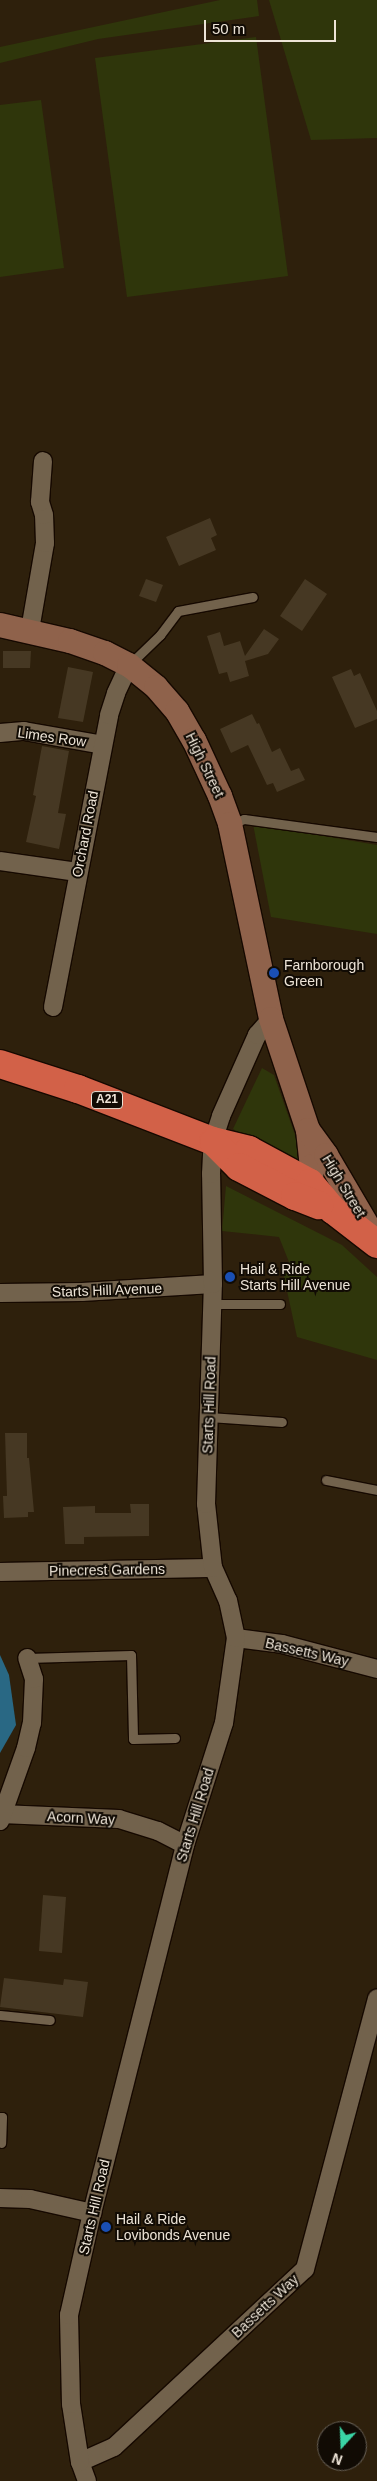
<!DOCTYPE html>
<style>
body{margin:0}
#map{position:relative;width:377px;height:2481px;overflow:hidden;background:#2e200c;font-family:Arial,sans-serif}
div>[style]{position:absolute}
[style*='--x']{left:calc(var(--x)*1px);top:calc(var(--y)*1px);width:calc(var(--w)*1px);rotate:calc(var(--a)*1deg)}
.green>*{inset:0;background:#2f360b}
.water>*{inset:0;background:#296884}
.building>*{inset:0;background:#463823}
.roads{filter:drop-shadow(1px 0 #160900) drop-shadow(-1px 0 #160900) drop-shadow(0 1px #160900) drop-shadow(0 -1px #160900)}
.lane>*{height:9px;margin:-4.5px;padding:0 4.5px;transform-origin:4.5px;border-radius:4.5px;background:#72624c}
.street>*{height:18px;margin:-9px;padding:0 9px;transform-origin:9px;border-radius:9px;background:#72624c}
.secondary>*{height:24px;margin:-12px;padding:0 12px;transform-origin:12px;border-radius:12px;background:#8f624b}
.highway>*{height:28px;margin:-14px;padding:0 14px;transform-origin:14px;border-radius:14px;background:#d26148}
.dots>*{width:14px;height:14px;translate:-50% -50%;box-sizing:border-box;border:2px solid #110b04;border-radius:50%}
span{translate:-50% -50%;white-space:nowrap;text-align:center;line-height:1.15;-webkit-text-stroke:4px #110b04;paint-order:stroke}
.shield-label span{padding:1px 4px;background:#110b04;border:1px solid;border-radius:4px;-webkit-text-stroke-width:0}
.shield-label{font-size:12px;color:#ede4d7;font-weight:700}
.street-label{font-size:14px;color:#ede4d7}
.poi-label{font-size:14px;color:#ede4d7}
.left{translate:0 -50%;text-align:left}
.north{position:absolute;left:317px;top:2421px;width:50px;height:50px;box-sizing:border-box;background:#110b04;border:1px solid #696258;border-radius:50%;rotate:200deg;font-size:14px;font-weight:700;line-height:20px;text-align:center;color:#ede4d7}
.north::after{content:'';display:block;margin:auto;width:18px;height:22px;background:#3ad4a5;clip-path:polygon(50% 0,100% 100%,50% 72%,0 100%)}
.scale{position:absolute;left:204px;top:20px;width:132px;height:22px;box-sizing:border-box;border:2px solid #ede4d7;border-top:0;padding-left:6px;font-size:15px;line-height:18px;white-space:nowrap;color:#ede4d7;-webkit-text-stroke:4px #110b04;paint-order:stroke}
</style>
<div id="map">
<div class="green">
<div style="clip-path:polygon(220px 0,257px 0,259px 16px,98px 39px,0 63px,0 47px)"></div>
<div style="clip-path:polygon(269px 0,377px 0,377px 138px,311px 140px)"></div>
<div style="clip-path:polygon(256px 37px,288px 276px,127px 297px,95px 58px)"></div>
<div style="clip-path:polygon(41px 100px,64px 268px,0 277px,0 105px)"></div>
<div style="clip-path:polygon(253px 824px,377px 845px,377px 934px,271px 917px)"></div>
<div style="clip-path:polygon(262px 1068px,274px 1075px,303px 1158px,295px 1164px,233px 1129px)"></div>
<div style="clip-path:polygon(226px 1186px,342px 1245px,377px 1277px,377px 1360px,297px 1337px,281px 1263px,289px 1262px,279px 1237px,222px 1231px)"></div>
</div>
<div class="water">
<div style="clip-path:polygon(0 1655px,9px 1675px,16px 1725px,0 1753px)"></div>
</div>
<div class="building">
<div style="clip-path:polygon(210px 518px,217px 535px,211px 538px,216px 550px,179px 566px,166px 537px)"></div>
<div style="clip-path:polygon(146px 579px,163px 585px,156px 602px,139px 596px)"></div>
<div style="clip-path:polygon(305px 579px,327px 594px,302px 631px,280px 616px)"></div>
<div style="clip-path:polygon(264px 629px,279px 639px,268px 654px,245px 661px,249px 676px,230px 682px,227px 672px,219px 674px,207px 636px,220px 632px,224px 646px,240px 641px,245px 656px)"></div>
<div style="clip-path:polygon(3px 651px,31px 651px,30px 668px,3px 668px)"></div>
<div style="clip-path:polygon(68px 667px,93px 672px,83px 722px,58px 718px)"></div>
<div style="clip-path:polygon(351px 669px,354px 676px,360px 673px,377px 711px,377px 719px,355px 728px,332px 677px)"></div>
<div style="clip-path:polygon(252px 714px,257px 724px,259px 723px,272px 752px,280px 748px,291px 771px,299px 768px,305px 780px,277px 792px,273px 783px,267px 785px,248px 745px,231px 753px,220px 729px)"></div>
<div style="clip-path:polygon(42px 746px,69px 751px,58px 813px,66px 814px,59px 849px,26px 842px,36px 796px,33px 795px)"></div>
<div style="clip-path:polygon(5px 1433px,27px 1433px,27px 1458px,29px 1458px,34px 1512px,28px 1512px,28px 1517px,4px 1518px,3px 1496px,7px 1496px)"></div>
<div style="clip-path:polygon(130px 1504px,149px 1504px,149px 1536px,84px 1537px,84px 1544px,65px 1544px,63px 1507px,95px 1506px,95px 1513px,131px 1513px)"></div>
<div style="clip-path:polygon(43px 1895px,66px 1897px,62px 1953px,39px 1951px)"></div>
<div style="clip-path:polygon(4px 1978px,63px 1985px,64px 1979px,88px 1982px,83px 2017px,0 2007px)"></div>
</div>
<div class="roads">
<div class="lane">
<div style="--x:130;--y:664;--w:42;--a:-44"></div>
<div style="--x:160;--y:635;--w:30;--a:-53"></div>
<div style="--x:178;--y:611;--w:76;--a:-10.6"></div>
<div style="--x:232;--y:824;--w:13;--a:-23"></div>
<div style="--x:244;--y:819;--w:134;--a:7.7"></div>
<div style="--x:213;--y:1304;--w:67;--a:0"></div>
<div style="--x:209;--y:1417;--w:73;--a:3.9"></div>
<div style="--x:326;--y:1480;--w:52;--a:11.1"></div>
<div style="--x:27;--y:1658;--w:104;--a:-1.7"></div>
<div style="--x:131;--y:1655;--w:84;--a:88.6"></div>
<div style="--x:133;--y:1739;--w:42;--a:-1.4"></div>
<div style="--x:0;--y:2015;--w:50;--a:5.7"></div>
<div style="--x:0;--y:2117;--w:2;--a:0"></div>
<div style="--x:2;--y:2117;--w:26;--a:92"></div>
</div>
<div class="street">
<div style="--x:30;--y:630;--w:88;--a:-80.2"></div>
<div style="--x:45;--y:543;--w:28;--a:-92"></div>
<div style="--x:44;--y:515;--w:14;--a:-107"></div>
<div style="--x:40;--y:502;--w:41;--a:-85.8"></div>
<div style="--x:0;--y:733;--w:24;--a:-5"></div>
<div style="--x:24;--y:731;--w:80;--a:10"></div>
<div style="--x:0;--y:861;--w:78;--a:8.1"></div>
<div style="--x:53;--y:1007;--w:297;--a:-79.1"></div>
<div style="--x:109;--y:715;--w:23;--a:-72"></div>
<div style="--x:116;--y:693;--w:31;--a:-65"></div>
<div style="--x:0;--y:1293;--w:82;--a:-0.7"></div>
<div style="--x:82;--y:1292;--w:131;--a:-3.5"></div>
<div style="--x:0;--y:1572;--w:213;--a:-1.1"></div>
<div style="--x:236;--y:1638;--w:46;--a:7.4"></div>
<div style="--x:282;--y:1644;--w:98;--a:14.7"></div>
<div style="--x:1;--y:1814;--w:118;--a:2.4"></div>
<div style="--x:119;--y:1819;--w:41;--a:17.1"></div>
<div style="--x:158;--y:1831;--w:30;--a:27"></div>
<div style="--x:0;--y:1821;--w:77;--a:-70.4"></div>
<div style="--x:26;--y:1748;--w:26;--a:-77"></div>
<div style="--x:32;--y:1723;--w:44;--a:-87.4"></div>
<div style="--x:34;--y:1679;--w:22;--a:-108"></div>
<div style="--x:0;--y:2198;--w:30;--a:2"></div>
<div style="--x:30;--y:2199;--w:64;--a:12.7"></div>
<div style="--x:80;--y:2462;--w:37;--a:-24"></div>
<div style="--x:114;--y:2447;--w:261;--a:-43"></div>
<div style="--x:305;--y:2269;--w:280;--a:-75.1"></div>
<div style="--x:87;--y:2481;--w:20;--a:-110"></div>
<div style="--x:80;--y:2462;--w:59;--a:-98.8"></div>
<div style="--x:71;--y:2404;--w:89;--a:-91.3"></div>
<div style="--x:69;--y:2315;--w:105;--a:-77.3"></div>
<div style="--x:92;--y:2213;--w:380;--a:-75.8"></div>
<div style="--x:185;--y:1845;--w:128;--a:-72.3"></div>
<div style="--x:224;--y:1723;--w:86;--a:-82"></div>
<div style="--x:236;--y:1638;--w:38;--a:-102"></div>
<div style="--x:228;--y:1601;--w:36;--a:-114"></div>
<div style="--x:213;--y:1568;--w:64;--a:-96.2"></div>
<div style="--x:206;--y:1504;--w:220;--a:-88.2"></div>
<div style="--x:213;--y:1284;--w:110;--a:-91"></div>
<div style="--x:211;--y:1174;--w:33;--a:-87"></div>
<div style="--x:213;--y:1141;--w:26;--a:-72"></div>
<div style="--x:221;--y:1116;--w:89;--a:-66"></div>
<div style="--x:257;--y:1035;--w:21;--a:-49"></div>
</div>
<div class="secondary">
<div style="--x:0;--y:625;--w:72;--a:12.9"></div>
<div style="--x:70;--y:641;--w:37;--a:19"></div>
<div style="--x:105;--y:653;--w:27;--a:27"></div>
<div style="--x:129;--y:665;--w:35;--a:39"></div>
<div style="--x:156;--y:687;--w:32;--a:49"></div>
<div style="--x:177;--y:711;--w:34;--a:60"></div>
<div style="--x:194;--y:740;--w:62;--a:65.1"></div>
<div style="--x:220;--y:796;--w:30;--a:70"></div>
<div style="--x:230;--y:824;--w:199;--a:78.1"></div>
<div style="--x:271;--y:1019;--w:117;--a:71.6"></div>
<div style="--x:308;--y:1130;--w:36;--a:84"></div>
<div style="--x:312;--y:1166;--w:27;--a:94"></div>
<div style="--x:310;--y:1193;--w:8;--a:60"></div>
<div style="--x:308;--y:1130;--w:31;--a:54"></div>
<div style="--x:326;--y:1155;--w:101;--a:59.6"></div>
</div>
<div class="highway">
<div style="--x:0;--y:1064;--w:82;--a:17.8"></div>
<div style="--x:78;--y:1089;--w:145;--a:21.1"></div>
<div style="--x:213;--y:1141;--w:37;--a:14"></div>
<div style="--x:249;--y:1150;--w:69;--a:28.4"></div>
<div style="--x:310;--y:1183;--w:35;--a:50"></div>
<div style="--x:333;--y:1210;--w:56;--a:37.7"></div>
<div style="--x:214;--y:1142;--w:35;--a:45"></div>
<div style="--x:239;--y:1167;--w:63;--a:27.4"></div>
<div style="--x:295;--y:1196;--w:26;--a:21"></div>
</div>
</div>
<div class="dots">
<div style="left:274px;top:973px;background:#1a4fb4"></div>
<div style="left:230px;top:1277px;background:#1a4fb4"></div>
<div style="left:106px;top:2227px;background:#1a4fb4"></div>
</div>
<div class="shield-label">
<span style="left:107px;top:1100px">A21</span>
</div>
<div class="street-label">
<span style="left:52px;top:737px;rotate:8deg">Limes Row</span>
<span style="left:205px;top:765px;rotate:64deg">High Street</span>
<span style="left:85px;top:834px;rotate:-79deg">Orchard Road</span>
<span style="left:344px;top:1186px;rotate:59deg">High Street</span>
<span style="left:107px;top:1290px;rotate:-2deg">Starts Hill Avenue</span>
<span style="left:209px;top:1405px;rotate:-88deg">Starts Hill Road</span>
<span style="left:107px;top:1570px;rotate:-1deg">Pinecrest Gardens</span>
<span style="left:307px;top:1652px;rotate:13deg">Bassetts Way</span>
<span style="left:195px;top:1815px;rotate:-73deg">Starts Hill Road</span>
<span style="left:81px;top:1818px;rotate:3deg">Acorn Way</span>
<span style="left:94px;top:2207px;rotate:-77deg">Starts Hill Road</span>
<span style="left:265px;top:2306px;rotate:-43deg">Bassetts Way</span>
</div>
<div class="poi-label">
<span class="left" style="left:284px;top:973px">Farnborough<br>Green</span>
<span class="left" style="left:240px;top:1277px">Hail &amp; Ride<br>Starts Hill Avenue</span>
<span class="left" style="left:116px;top:2227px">Hail &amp; Ride<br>Lovibonds Avenue</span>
</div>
<div class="north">N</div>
<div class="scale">50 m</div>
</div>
